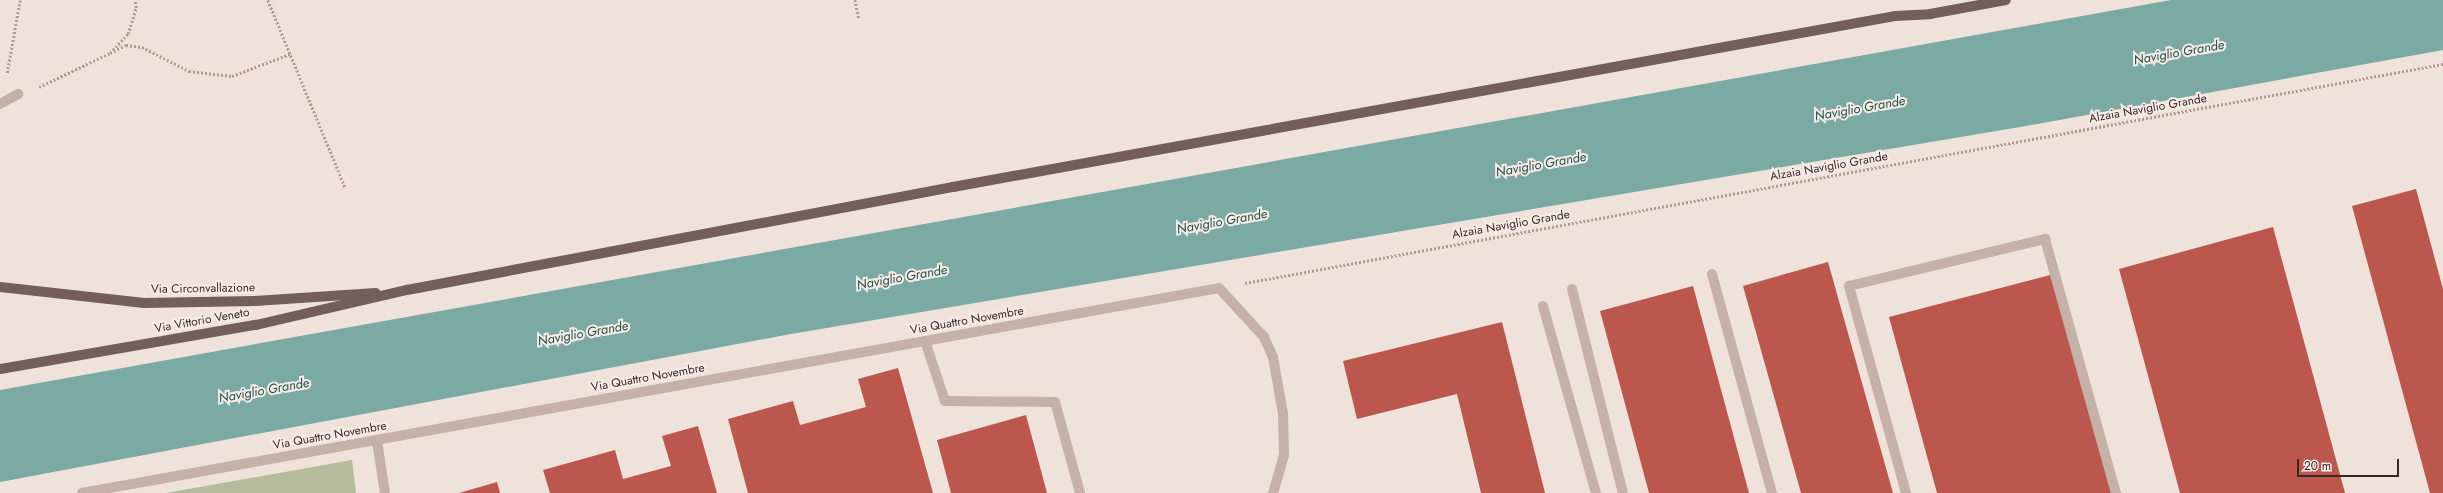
<!DOCTYPE html>
<style>
body{margin:0}
#map{position:relative;width:2443px;height:493px;overflow:hidden;background:#efe2da;font-family:Jost,sans-serif}
div>[style]{position:absolute}
[style*='--x']{left:calc(var(--x)*1px);top:calc(var(--y)*1px);width:calc(var(--w)*1px);rotate:calc(var(--a)*1deg)}
.green>*{inset:0;background:#b6bc9b}
.water>*{inset:0;background:#7ba9a4}
.building>*{inset:0;background:#bb574c}
.path>*{height:2.5px;margin-top:-1.25px;transform-origin:0;background:repeating-linear-gradient(90deg,#b19b91 0 2px,transparent 0 4px)}
.minor>*{height:10px;margin:-5px;padding:0 5px;transform-origin:5px;border-radius:5px;background:#c5b1a7}
.major>*{height:10px;margin:-5px;padding:0 5px;transform-origin:5px;border-radius:5px;background:#735e59}
span{translate:-50% -50%;white-space:nowrap;text-align:center;line-height:1.15;-webkit-text-stroke:4px #f7ece5;paint-order:stroke}
.street-label{font-size:12px;color:#332927}
.water-label{font-size:13px;color:#20504c;font-style:italic}
.scale{position:absolute;left:2297px;top:459px;width:102px;height:18px;box-sizing:border-box;border:2px solid #332927;border-top:0;padding-left:5px;font-size:12px;line-height:14px;white-space:nowrap;color:#332927;-webkit-text-stroke:3px #f7ece5;paint-order:stroke}
</style>
<div id="map">
<div class="green">
<div style="clip-path:polygon(352px 460px,356px 493px,166px 493px)"></div>
</div>
<div class="water">
<div style="clip-path:polygon(2171px 0,2443px 0,2443px 50px,2026px 126px,791px 334px,0 482px,0 390px)"></div>
</div>
<div class="building">
<div style="clip-path:polygon(2416px 189px,2443px 289px,2443px 493px,2430px 493px,2352px 206px)"></div>
<div style="clip-path:polygon(2273px 227px,2345px 493px,2180px 493px,2119px 269px)"></div>
<div style="clip-path:polygon(1828px 262px,1893px 493px,1801px 493px,1743px 286px)"></div>
<div style="clip-path:polygon(2054px 274px,2114px 493px,1937px 493px,1889px 317px)"></div>
<div style="clip-path:polygon(1693px 286px,1749px 493px,1649px 493px,1600px 311px)"></div>
<div style="clip-path:polygon(1502px 322px,1545px 493px,1481px 493px,1457px 394px,1357px 419px,1343px 361px)"></div>
<div style="clip-path:polygon(898px 368px,933px 493px,748px 493px,728px 419px,793px 401px,800px 425px,866px 407px,858px 379px)"></div>
<div style="clip-path:polygon(1026px 415px,1047px 493px,951px 493px,937px 440px)"></div>
<div style="clip-path:polygon(698px 426px,717px 493px,550px 493px,543px 470px,615px 450px,623px 479px,671px 466px,662px 436px)"></div>
<div style="clip-path:polygon(497px 482px,500px 493px,459px 493px)"></div>
</div>
<div class="path">
<div style="--x:268;--y:0;--w:204;--a:67.6"></div>
<div style="--x:855;--y:0;--w:19;--a:78"></div>
<div style="--x:110;--y:53;--w:18;--a:-27"></div>
<div style="--x:126;--y:45;--w:16;--a:7"></div>
<div style="--x:142;--y:47;--w:53;--a:27.1"></div>
<div style="--x:189;--y:71;--w:43;--a:6.6"></div>
<div style="--x:232;--y:76;--w:62;--a:-20.8"></div>
<div style="--x:7;--y:73;--w:74;--a:-79.9"></div>
<div style="--x:39;--y:87;--w:79;--a:-25.6"></div>
<div style="--x:110;--y:53;--w:26;--a:-47"></div>
<div style="--x:128;--y:34;--w:27;--a:-73"></div>
<div style="--x:136;--y:8;--w:8;--a:-97"></div>
<div style="--x:1245;--y:283;--w:1218;--a:-10.36"></div>
</div>
<div class="minor">
<div style="--x:0;--y:104;--w:21;--a:-29"></div>
<div style="--x:1712;--y:274;--w:227;--a:74.7"></div>
<div style="--x:1572;--y:289;--w:210;--a:76"></div>
<div style="--x:1543;--y:306;--w:194;--a:74.2"></div>
<div style="--x:925;--y:341;--w:63;--a:71.6"></div>
<div style="--x:945;--y:401;--w:110;--a:0.5"></div>
<div style="--x:1055;--y:402;--w:94;--a:74.6"></div>
<div style="--x:377;--y:441;--w:53;--a:81.3"></div>
<div style="--x:82;--y:493;--w:1155;--a:-10.22"></div>
<div style="--x:1219;--y:288;--w:67;--a:47.4"></div>
<div style="--x:1264;--y:337;--w:22;--a:66"></div>
<div style="--x:1273;--y:357;--w:58;--a:80"></div>
<div style="--x:1283;--y:414;--w:41;--a:88.6"></div>
<div style="--x:1284;--y:455;--w:40;--a:106"></div>
<div style="--x:1906;--y:493;--w:215;--a:-105.4"></div>
<div style="--x:1849;--y:286;--w:202;--a:-13.5"></div>
<div style="--x:2045;--y:239;--w:264;--a:74.4"></div>
</div>
<div class="major">
<div style="--x:0;--y:287;--w:145;--a:6.3"></div>
<div style="--x:144;--y:303;--w:111;--a:-1"></div>
<div style="--x:255;--y:301;--w:121;--a:-3.8"></div>
<div style="--x:0;--y:369;--w:260;--a:-9.8"></div>
<div style="--x:256;--y:325;--w:155;--a:-13.1"></div>
<div style="--x:407;--y:290;--w:556;--a:-10.68"></div>
<div style="--x:953;--y:187;--w:957;--a:-10.29"></div>
<div style="--x:1895;--y:16;--w:35;--a:-3"></div>
<div style="--x:1930;--y:14;--w:77;--a:-10.4"></div>
</div>
<div class="street-label">
<span style="left:2148px;top:109px;rotate:-10deg">Alzaia Naviglio Grande</span>
<span style="left:1829px;top:167px;rotate:-10deg">Alzaia Naviglio Grande</span>
<span style="left:1511px;top:225px;rotate:-10deg">Alzaia Naviglio Grande</span>
<span style="left:203px;top:289px;rotate:-1deg">Via Circonvallazione</span>
<span style="left:202px;top:321px;rotate:-10deg">Via Vittorio Veneto</span>
<span style="left:967px;top:321px;rotate:-10deg">Via Quattro Novembre</span>
<span style="left:648px;top:378px;rotate:-10deg">Via Quattro Novembre</span>
<span style="left:330px;top:436px;rotate:-10deg">Via Quattro Novembre</span>
</div>
<div class="water-label">
<span style="left:2179px;top:53px;rotate:-10deg">Naviglio Grande</span>
<span style="left:1860px;top:109px;rotate:-10deg">Naviglio Grande</span>
<span style="left:1541px;top:165px;rotate:-10deg">Naviglio Grande</span>
<span style="left:1222px;top:222px;rotate:-10deg">Naviglio Grande</span>
<span style="left:902px;top:278px;rotate:-10deg">Naviglio Grande</span>
<span style="left:583px;top:334px;rotate:-10deg">Naviglio Grande</span>
<span style="left:264px;top:391px;rotate:-10deg">Naviglio Grande</span>
</div>
<div class="scale">20 m</div>
</div>
